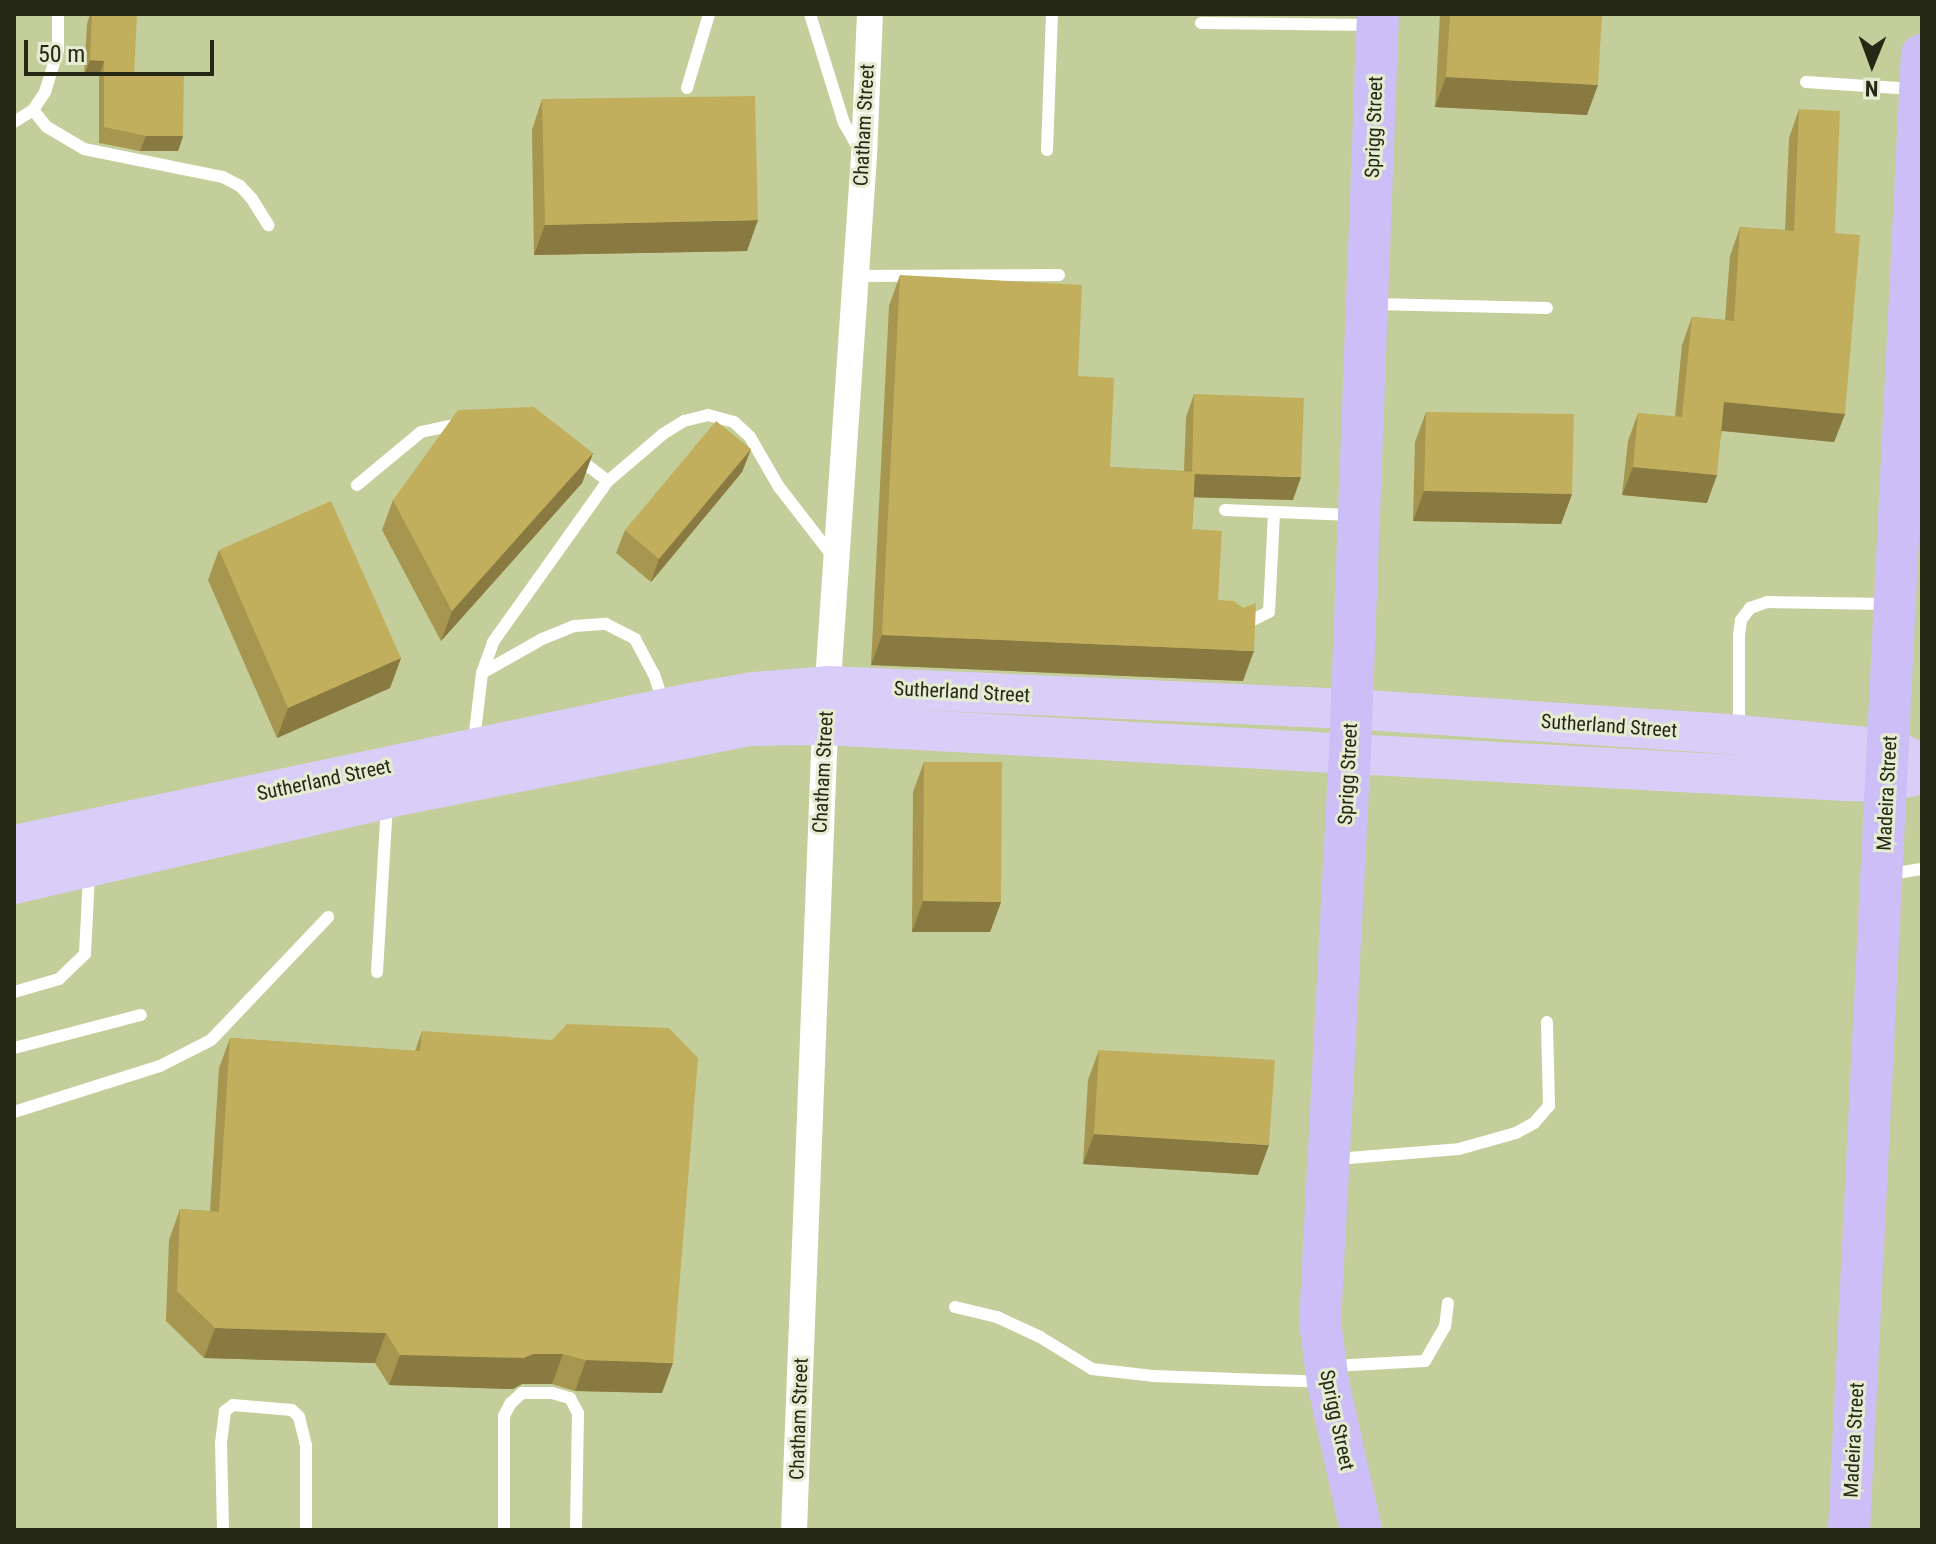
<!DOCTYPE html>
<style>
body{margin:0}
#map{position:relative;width:1936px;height:1544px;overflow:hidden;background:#c4ce9a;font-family:"Roboto Condensed",sans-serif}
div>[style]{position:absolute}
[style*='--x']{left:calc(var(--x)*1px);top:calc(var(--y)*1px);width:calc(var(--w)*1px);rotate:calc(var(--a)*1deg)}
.service>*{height:12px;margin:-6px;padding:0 6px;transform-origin:6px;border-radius:6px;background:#fff}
.minor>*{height:26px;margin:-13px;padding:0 13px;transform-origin:13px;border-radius:13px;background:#fff}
.primary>*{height:40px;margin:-20px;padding:0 20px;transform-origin:20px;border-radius:20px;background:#d9cef8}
.trunk>*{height:42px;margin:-21px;padding:0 21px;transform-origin:21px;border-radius:21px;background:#ccbef6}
.wall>*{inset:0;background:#a79650}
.shaded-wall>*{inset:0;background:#887a41}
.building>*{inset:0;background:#c2af5d}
span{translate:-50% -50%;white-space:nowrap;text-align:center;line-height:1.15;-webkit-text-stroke:6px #e6ecd1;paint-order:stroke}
.street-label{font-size:20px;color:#252814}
.frame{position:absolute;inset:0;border:16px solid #252814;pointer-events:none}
.north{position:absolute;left:1832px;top:24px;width:80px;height:80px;-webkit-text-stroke:6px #e6ecd1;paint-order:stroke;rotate:181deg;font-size:22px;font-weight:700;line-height:32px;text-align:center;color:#252814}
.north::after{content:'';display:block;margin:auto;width:28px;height:36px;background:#252814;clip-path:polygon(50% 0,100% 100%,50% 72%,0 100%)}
.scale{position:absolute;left:24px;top:40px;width:190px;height:36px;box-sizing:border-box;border:4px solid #252814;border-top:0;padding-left:10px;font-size:24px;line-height:28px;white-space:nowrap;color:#252814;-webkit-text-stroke:6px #e6ecd1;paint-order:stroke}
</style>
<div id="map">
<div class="service">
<div style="--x:810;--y:14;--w:114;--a:72.7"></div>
<div style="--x:844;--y:123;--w:34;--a:60"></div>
<div style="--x:1201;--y:23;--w:170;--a:0.7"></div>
<div style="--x:1806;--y:82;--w:107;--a:3.7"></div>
<div style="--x:687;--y:88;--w:77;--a:-73.4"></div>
<div style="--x:33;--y:110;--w:22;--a:51"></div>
<div style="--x:47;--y:127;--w:43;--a:30.7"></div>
<div style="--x:84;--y:149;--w:142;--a:11.4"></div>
<div style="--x:223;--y:177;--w:19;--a:28"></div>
<div style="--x:240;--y:186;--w:18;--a:47"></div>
<div style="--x:252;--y:199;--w:31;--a:58"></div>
<div style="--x:14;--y:122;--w:22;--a:-32"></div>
<div style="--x:33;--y:110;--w:22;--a:-56"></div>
<div style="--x:45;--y:92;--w:44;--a:-72.8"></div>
<div style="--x:58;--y:50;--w:36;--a:-90"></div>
<div style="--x:1047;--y:150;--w:136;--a:-87.9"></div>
<div style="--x:855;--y:276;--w:204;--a:-0.3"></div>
<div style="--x:1374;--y:304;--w:173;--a:1.3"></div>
<div style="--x:608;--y:481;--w:72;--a:-40.5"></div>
<div style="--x:663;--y:434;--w:25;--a:-32"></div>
<div style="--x:684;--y:421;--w:25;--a:-14"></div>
<div style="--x:708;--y:415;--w:27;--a:15"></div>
<div style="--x:734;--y:422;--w:22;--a:43"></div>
<div style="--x:750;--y:437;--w:58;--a:59.9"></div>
<div style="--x:779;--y:487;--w:90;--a:52.2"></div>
<div style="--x:357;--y:485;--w:83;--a:-39.6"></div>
<div style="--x:421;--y:432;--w:40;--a:-12"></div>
<div style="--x:1225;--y:510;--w:127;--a:2.3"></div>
<div style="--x:1243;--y:625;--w:29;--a:-27"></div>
<div style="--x:1269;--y:612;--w:99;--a:-87.1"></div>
<div style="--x:482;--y:673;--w:69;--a:-29.5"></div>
<div style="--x:542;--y:639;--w:35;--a:-22"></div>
<div style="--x:575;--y:626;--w:31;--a:-4"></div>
<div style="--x:606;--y:624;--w:33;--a:27"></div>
<div style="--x:635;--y:639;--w:40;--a:62"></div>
<div style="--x:654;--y:674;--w:33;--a:72"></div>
<div style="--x:1739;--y:732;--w:97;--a:-90"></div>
<div style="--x:1739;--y:635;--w:15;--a:-82"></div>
<div style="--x:1741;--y:620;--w:15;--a:-53"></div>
<div style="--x:1750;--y:608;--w:18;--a:-19"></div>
<div style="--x:1767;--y:602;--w:120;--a:1"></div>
<div style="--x:474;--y:741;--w:68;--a:-83.3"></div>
<div style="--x:482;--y:673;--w:33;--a:-70"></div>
<div style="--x:493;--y:642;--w:198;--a:-54.5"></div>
<div style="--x:608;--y:481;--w:38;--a:-143"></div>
<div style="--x:1890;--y:874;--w:32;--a:-9"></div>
<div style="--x:377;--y:972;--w:167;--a:-86.6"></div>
<div style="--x:14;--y:992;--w:47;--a:-16.1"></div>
<div style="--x:59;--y:979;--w:36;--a:-44"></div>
<div style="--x:85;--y:954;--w:80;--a:-87.1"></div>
<div style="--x:14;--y:1048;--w:131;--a:-14.6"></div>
<div style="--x:14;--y:1112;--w:153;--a:-17.5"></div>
<div style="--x:160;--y:1066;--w:57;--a:-27"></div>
<div style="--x:211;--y:1040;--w:170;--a:-46.4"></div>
<div style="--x:1336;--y:1159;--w:123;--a:-4.6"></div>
<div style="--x:1459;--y:1149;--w:59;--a:-15.7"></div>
<div style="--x:1516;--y:1133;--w:21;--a:-29"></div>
<div style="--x:1534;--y:1123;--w:23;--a:-49"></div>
<div style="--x:1549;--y:1106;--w:84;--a:-91.4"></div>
<div style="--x:955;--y:1307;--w:43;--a:13.4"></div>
<div style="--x:997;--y:1317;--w:47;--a:24.9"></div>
<div style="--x:1040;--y:1337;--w:61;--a:31.6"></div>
<div style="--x:1092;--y:1369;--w:61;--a:6.5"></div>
<div style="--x:1153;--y:1376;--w:168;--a:2"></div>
<div style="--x:1333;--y:1366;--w:92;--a:-3.1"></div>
<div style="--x:1425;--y:1361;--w:39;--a:-60"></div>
<div style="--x:1445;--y:1327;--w:24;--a:-83"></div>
<div style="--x:223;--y:1530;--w:87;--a:-91.3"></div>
<div style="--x:221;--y:1443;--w:32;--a:-83"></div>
<div style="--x:225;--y:1411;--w:10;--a:-37"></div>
<div style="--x:233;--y:1405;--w:59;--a:4.8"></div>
<div style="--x:292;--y:1410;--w:10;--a:45"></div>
<div style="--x:299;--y:1417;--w:30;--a:76"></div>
<div style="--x:306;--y:1446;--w:84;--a:90"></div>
<div style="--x:504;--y:1530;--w:114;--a:-90"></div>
<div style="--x:504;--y:1416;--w:13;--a:-63"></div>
<div style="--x:510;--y:1404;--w:16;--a:-43"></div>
<div style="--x:522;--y:1393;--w:30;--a:0"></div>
<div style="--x:552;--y:1393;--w:19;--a:16"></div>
<div style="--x:570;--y:1398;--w:17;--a:62"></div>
<div style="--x:578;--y:1413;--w:117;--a:91"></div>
</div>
<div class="minor">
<div style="--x:794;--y:1530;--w:806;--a:-87.79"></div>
<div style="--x:825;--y:725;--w:570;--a:-86.08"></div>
<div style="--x:864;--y:156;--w:142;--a:-87.6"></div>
</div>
<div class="primary">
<div style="--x:14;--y:845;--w:692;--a:-11.85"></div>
<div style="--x:691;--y:703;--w:64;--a:-9.9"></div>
<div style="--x:754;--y:692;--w:74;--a:-4.6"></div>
<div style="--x:828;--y:686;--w:524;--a:2.52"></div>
<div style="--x:1351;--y:709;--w:389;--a:3.8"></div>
<div style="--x:1739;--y:735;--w:152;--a:5.3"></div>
<div style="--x:1890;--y:749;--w:35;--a:24"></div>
<div style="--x:14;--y:884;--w:384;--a:-12.9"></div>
<div style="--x:388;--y:798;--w:366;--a:-11.3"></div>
<div style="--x:747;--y:726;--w:78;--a:-0.7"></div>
<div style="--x:825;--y:725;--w:1023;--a:3.14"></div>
<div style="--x:1846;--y:781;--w:40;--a:1.4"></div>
<div style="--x:1886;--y:782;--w:34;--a:-12"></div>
</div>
<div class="trunk">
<div style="--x:1361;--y:1530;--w:152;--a:-102.6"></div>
<div style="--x:1328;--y:1382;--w:61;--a:-97.6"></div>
<div style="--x:1320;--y:1322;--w:571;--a:-86.99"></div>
<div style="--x:1350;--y:752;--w:739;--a:-87.83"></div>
<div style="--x:1849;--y:1530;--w:1477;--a:-87.17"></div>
</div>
<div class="wall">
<div style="clip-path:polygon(90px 14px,92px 14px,134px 76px,183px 136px,178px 151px,140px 151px,99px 143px,99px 76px,84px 76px,87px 24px)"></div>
<div style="clip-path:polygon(1440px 14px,1602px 14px,1587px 115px,1435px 107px)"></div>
<div style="clip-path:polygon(542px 99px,747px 251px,534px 255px,532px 130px)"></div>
<div style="clip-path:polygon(1799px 109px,1835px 233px,1845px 414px,1834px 442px,1722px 431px,1707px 503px,1622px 495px,1628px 441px,1638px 413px,1675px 417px,1682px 345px,1692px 317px,1725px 320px,1730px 256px,1740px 227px,1785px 230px,1789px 138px)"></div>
<div style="clip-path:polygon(900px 275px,1110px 467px,1184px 471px,1186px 417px,1194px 394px,1293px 500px,1194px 497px,1192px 529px,1218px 600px,1243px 681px,871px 665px,889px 306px)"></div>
<div style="clip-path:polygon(1426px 412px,1572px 494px,1561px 524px,1413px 521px,1415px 442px)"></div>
<div style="clip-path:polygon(751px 449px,742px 472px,651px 582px,616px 553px,625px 530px)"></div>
<div style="clip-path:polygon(593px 453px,582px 483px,441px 641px,382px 530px,393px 500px)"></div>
<div style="clip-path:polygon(219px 550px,401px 658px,390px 688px,277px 738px,208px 580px)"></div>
<div style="clip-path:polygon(924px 762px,1001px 902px,990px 932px,912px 932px,913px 792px)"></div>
<div style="clip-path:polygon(422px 1031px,662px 1393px,575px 1391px,552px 1384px,522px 1384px,513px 1389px,389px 1385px,375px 1363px,204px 1358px,166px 1321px,169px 1240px,180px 1209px,210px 1211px,219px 1068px,230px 1038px,415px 1051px)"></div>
<div style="clip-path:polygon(1099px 1050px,1258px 1175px,1083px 1164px,1088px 1080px)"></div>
<div style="clip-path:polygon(1922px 1237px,1922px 1305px,1920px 1305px)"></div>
</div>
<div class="shaded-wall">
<div style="clip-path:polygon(90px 60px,104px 61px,99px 76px,84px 76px)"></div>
<div style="clip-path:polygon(1446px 77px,1598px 85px,1587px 115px,1435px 107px)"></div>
<div style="clip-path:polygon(146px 136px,183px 136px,178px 151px,140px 151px)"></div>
<div style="clip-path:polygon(758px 220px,747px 251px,534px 255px,545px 225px)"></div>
<div style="clip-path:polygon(1724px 402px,1845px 414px,1834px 442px,1714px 430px)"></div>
<div style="clip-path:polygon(751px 449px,742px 472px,651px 582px,659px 559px)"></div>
<div style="clip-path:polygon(593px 453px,582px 483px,441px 641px,452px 611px)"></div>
<div style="clip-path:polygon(1633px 467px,1717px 475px,1707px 503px,1622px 495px)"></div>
<div style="clip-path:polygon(1192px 474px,1301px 477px,1293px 500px,1183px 497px)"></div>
<div style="clip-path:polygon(1424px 491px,1572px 494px,1561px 524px,1413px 521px)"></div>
<div style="clip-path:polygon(882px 635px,1254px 651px,1243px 681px,871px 665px)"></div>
<div style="clip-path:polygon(401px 658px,390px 688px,277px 738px,288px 708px)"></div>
<div style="clip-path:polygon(923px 901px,1001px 902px,990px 932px,912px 932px)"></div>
<div style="clip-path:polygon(1094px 1134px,1269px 1145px,1258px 1175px,1083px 1164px)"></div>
<div style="clip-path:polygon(215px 1328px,386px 1333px,375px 1363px,204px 1358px)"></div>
<div style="clip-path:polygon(563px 1354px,552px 1384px,522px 1384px,513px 1389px,389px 1385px,400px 1355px)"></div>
<div style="clip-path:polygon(586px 1360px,673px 1363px,662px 1393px,575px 1391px)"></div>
</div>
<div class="building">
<div style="clip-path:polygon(92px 14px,137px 14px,134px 76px,184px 76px,183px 136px,146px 136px,104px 127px,104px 61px,90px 60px)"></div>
<div style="clip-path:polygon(1450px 14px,1602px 14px,1598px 85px,1446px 77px)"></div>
<div style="clip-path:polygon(755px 96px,758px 220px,545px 225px,542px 99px)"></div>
<div style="clip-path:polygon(1799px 109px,1840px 111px,1835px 233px,1860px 235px,1845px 414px,1724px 402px,1717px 475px,1633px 467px,1638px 413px,1682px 417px,1692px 317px,1734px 321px,1740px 227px,1794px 231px)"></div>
<div style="clip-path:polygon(900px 275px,1082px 285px,1078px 376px,1114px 378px,1110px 467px,1195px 472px,1192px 529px,1222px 531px,1218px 600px,1234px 601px,1243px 608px,1256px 603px,1254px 651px,882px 635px)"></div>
<div style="clip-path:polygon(1194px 394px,1304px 398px,1301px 477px,1195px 474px,1195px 472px,1192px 471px)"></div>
<div style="clip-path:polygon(534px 407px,593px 453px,452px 611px,393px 500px,458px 410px)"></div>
<div style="clip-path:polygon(1426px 412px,1574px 414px,1572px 494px,1424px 491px)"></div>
<div style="clip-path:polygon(716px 421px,751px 449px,659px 559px,625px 530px)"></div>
<div style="clip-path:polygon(331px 501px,401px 658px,288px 708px,219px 550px)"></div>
<div style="clip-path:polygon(924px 762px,1002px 762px,1001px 902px,923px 901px)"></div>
<div style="clip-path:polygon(567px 1024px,669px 1028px,698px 1058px,673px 1363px,586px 1360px,563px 1354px,533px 1354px,524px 1358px,400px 1355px,386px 1333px,215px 1328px,177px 1291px,180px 1209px,219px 1212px,230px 1038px,420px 1051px,422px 1031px,552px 1040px)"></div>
<div style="clip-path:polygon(1099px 1050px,1275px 1060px,1269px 1145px,1094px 1134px)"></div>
</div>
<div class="street-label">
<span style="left:864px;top:125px;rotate:-87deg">Chatham Street</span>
<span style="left:1374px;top:127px;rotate:-88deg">Sprigg Street</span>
<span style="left:962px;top:692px;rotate:3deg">Sutherland Street</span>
<span style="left:1609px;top:726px;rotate:4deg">Sutherland Street</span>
<span style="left:823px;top:772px;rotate:-87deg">Chatham Street</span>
<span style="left:1348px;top:774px;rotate:-87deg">Sprigg Street</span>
<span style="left:324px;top:780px;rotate:-12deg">Sutherland Street</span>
<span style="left:1887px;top:793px;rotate:-87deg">Madeira Street</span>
<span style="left:799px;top:1419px;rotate:-88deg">Chatham Street</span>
<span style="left:1337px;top:1420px;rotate:78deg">Sprigg Street</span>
<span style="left:1854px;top:1440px;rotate:-87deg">Madeira Street</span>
</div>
<div class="frame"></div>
<div class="north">N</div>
<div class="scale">50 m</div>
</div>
